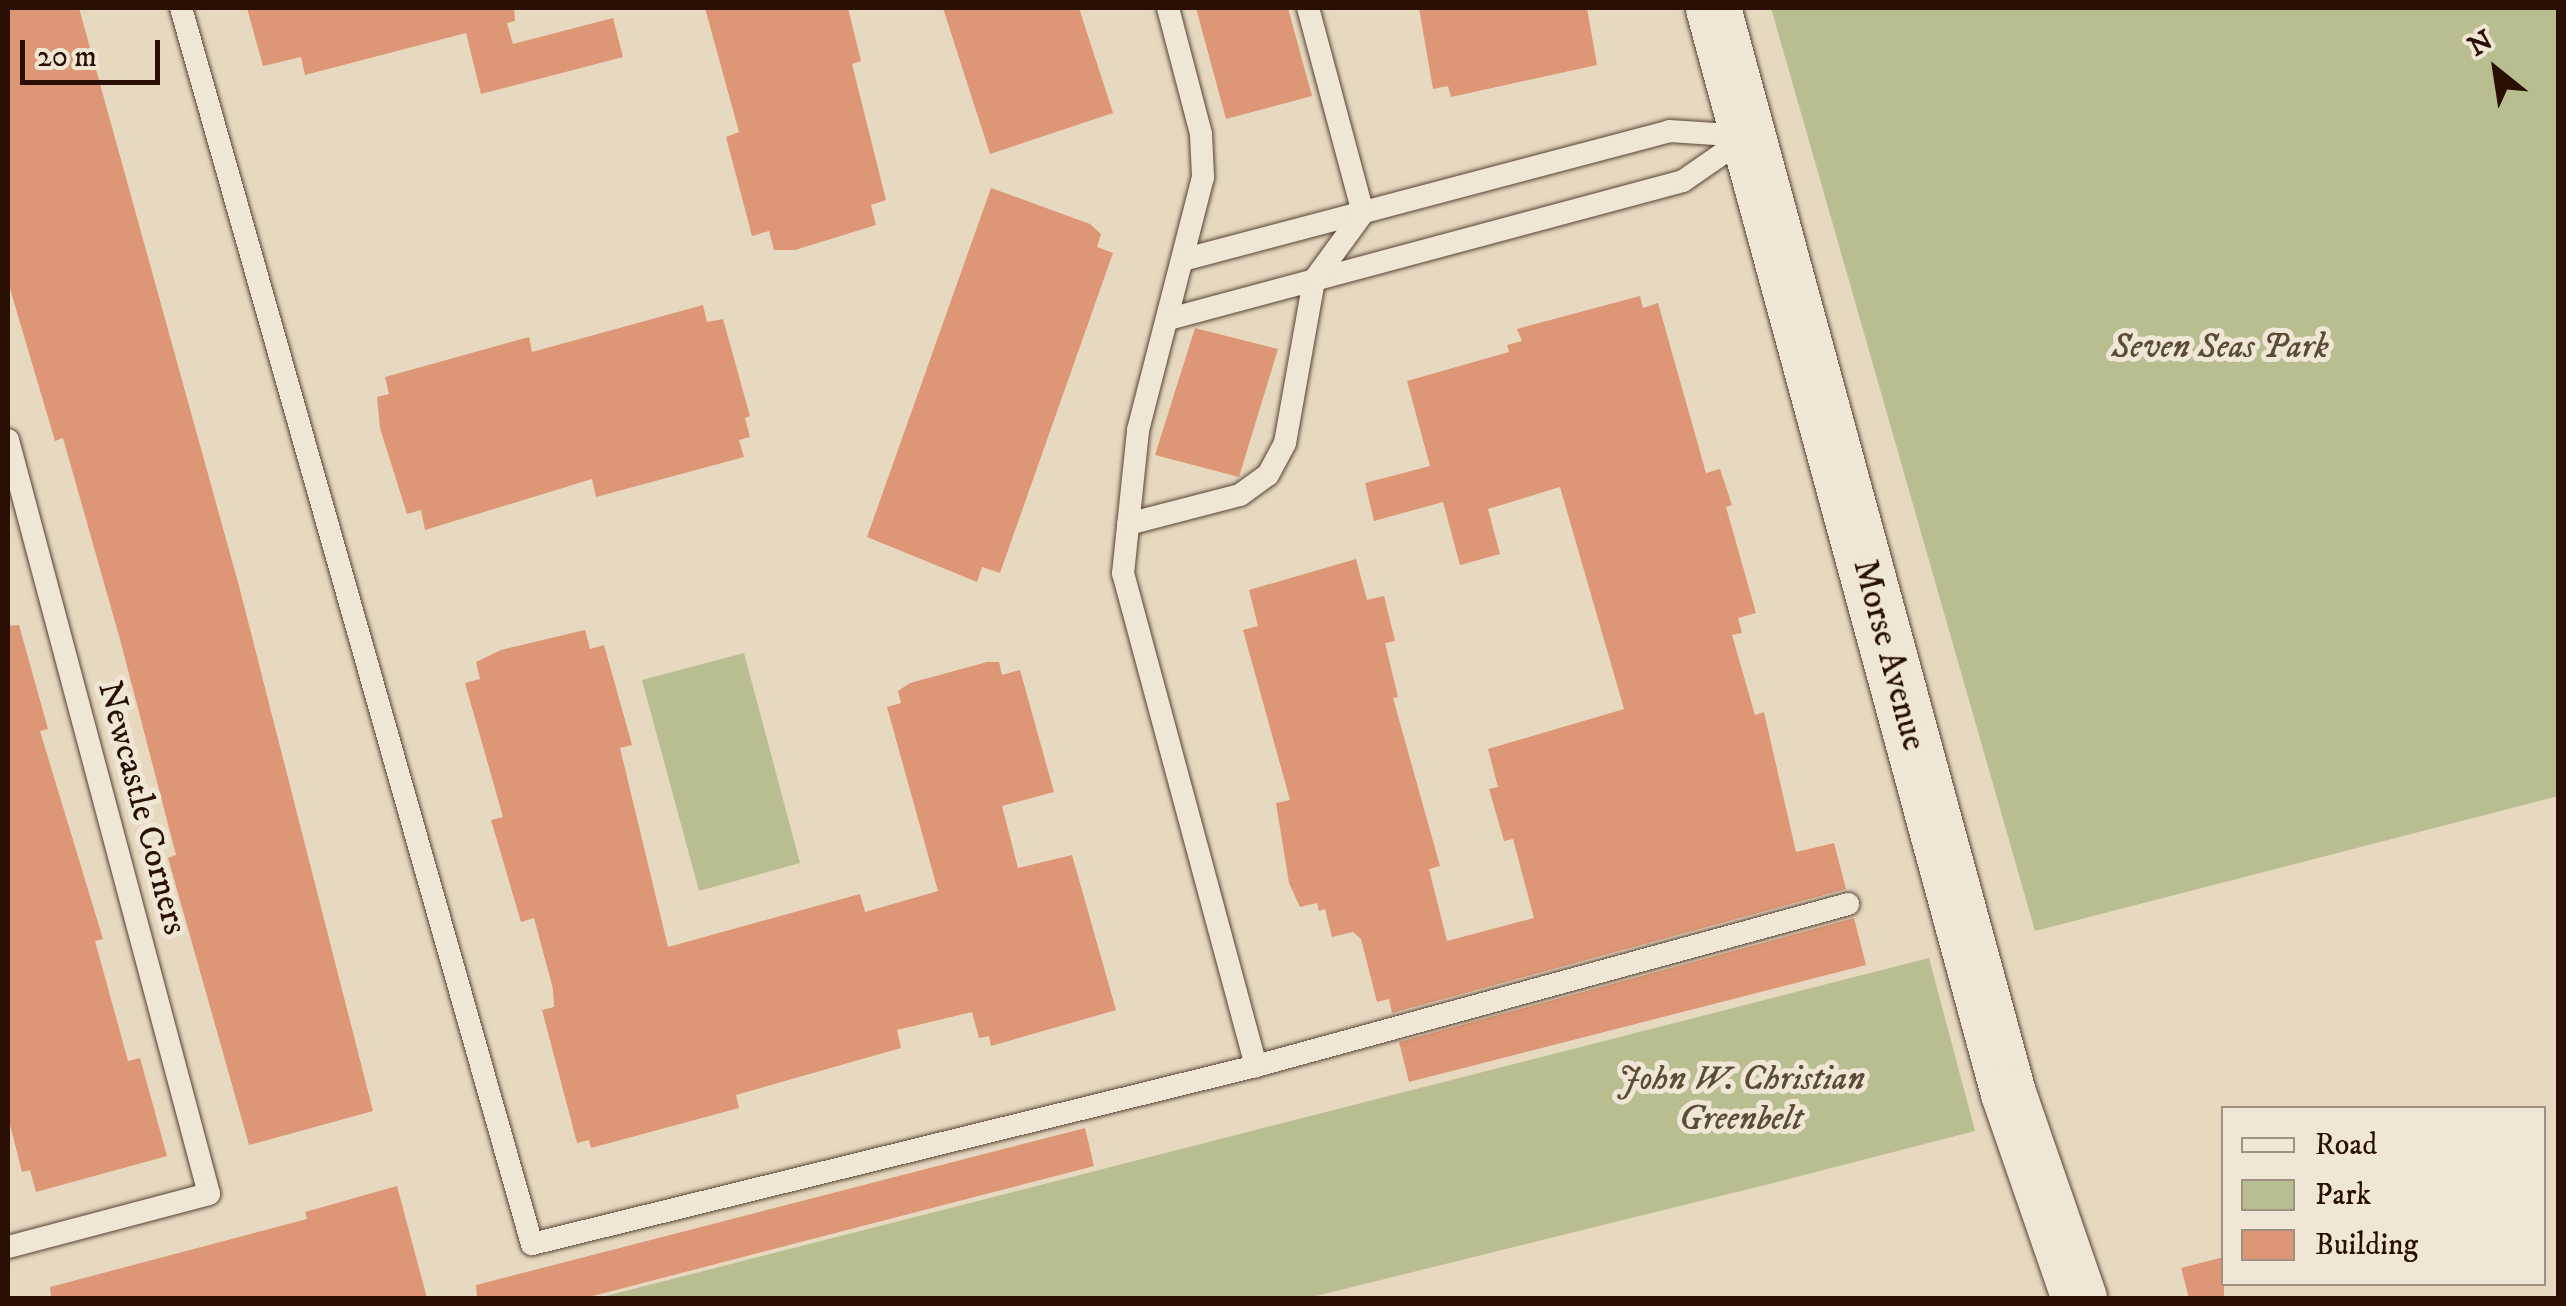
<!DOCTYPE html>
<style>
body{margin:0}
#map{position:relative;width:2566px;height:1306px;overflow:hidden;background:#e6d9c0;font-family:"IM FELL DW Pica",serif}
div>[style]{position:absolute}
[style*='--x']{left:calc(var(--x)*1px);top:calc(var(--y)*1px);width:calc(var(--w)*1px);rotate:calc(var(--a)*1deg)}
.green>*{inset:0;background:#b9be90}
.building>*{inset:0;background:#de9776}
.roads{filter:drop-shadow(0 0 2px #594233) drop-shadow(0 0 2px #594233)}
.service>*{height:22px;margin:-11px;padding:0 11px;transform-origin:11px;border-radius:11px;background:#efe6d6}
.tertiary>*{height:55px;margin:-27.5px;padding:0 27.5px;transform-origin:27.5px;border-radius:27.5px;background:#efe6d6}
span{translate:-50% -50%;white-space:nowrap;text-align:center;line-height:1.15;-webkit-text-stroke:10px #efe6d6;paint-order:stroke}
.park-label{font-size:35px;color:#5c4c35;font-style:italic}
.street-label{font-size:35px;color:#2a0f04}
.frame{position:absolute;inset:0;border:10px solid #2a0f04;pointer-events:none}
.legend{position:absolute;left:2221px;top:1106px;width:325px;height:180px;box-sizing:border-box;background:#efe6d6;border:2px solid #a09082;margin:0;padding:12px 18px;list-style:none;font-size:30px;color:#2a0f04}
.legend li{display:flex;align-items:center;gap:20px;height:50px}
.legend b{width:50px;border:2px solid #a09082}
.north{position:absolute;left:2446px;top:20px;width:100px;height:100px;-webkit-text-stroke:8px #efe6d6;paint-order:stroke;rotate:330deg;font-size:28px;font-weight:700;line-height:40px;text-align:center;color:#2a0f04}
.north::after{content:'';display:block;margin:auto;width:35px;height:45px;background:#2a0f04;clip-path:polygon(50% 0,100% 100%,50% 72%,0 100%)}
.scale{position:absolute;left:20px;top:40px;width:140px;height:45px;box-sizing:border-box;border:5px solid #2a0f04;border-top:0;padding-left:12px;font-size:30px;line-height:35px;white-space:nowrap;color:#2a0f04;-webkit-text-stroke:8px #efe6d6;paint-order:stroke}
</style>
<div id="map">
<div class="green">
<i style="clip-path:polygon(1771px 8px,2558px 8px,2558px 796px,2035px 931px)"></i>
<i style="clip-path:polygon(744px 653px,800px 863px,699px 891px,642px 680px)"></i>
<i style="clip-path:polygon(1929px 958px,1975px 1131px,1769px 1184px,1308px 1298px,598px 1298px)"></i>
</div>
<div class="building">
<i style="clip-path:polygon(8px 8px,79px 8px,239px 586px,373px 1111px,249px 1145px,168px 858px,176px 855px,121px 643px,63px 438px,55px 441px,8px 282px)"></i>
<i style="clip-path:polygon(247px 8px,514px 8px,515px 21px,507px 23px,513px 44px,613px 18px,623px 57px,481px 94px,466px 33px,305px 75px,301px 57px,263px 66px)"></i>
<i style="clip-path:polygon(705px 8px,848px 8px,861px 61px,852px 64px,886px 200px,871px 205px,876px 225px,795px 250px,774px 250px,769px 231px,752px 236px,726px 137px,739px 132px)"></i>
<i style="clip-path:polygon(943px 8px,1079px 8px,1113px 113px,990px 154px)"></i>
<i style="clip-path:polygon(1196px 8px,1288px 8px,1312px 96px,1226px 119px)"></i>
<i style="clip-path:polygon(1419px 8px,1587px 8px,1597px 65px,1451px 97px,1448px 86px,1433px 89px)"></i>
<i style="clip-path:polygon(991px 188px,1090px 224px,1101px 234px,1097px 247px,1113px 253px,1000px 573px,982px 567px,977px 582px,867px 537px)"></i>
<i style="clip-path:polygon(1640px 296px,1643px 308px,1658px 303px,1706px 473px,1720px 469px,1732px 505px,1726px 507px,1756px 613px,1738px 618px,1742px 633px,1732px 635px,1755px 715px,1764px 712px,1796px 852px,1834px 843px,1846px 889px,1392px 1013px,1389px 999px,1377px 1002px,1361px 939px,1353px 932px,1332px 937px,1325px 909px,1319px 911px,1317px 903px,1300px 907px,1289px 883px,1276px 803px,1290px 800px,1243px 630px,1258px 626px,1249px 590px,1356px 559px,1367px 600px,1384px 596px,1395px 641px,1385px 643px,1398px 697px,1393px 698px,1440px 866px,1429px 869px,1447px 941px,1534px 918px,1513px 839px,1504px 841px,1489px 789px,1498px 787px,1488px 749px,1624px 709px,1560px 487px,1488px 509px,1500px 554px,1460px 565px,1443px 502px,1374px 521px,1365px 483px,1430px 466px,1407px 381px,1509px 352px,1507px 345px,1522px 341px,1517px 329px)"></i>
<i style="clip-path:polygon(703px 305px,707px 322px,723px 319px,750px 416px,745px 418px,750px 437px,739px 440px,744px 457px,596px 497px,592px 479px,425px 530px,421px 510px,407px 514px,380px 428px,377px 397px,389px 394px,385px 377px,529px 337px,532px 352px)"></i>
<i style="clip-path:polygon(1195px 328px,1278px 349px,1239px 477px,1155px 455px)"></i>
<i style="clip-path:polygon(19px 625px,48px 729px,40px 731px,103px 939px,95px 941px,128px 1061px,140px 1058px,167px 1156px,36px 1192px,30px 1170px,22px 1172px,8px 1117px,8px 626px)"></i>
<i style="clip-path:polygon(585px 630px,590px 649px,604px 645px,632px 745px,620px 748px,668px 947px,860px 894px,865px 912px,938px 891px,887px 707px,901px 703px,898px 691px,910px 683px,987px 662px,999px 662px,1002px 675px,1020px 670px,1054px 792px,1002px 806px,1018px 868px,1072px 855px,1116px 1010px,991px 1046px,989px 1036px,979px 1038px,972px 1012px,897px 1030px,901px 1048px,736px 1095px,739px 1108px,591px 1148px,589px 1140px,577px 1143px,542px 1010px,554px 1007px,553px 989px,534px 918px,521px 922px,504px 864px,491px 820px,503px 817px,465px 683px,480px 679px,476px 662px,501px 650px)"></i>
<i style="clip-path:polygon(1854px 918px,1866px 965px,1409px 1082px,1399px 1042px)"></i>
<i style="clip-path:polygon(1085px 1128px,1094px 1166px,585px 1298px,477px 1298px,476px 1285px)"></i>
<i style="clip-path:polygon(397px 1186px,427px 1298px,51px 1298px,50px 1287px,307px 1219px,305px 1212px)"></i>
<i style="clip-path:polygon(2224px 1257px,2224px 1298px,2189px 1298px,2181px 1268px)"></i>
</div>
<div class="roads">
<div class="service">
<i style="--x:181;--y:8;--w:1285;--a:74.15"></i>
<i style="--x:532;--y:1244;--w:746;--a:-13.81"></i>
<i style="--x:1256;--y:1066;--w:614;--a:-15.3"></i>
<i style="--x:1168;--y:8;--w:130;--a:75.3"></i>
<i style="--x:1201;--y:134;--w:43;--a:87.3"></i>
<i style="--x:1203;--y:177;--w:262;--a:104.4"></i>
<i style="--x:1138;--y:431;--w:143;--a:96"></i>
<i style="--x:1123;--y:573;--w:511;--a:74.9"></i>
<i style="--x:1186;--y:259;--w:500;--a:-14.8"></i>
<i style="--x:1669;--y:131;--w:77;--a:3.7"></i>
<i style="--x:1169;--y:319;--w:532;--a:-15.03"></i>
<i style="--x:1683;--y:181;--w:79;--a:-34.7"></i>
<i style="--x:8;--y:440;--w:780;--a:75.07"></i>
<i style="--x:209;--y:1194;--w:208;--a:165.2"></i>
<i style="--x:1128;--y:524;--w:116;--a:-14.5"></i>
<i style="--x:1240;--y:495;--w:34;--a:-36"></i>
<i style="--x:1268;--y:475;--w:36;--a:-62"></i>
<i style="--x:1285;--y:443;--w:166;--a:-79.9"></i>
<i style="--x:1314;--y:280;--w:83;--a:-53.8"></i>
<i style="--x:1363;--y:213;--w:212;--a:-105"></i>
</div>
<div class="tertiary">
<i style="--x:1713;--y:8;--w:1124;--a:74.79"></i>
<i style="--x:2008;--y:1093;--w:217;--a:70.9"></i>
</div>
</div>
<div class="park-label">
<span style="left:2220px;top:347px">Seven Seas Park</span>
<span style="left:1741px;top:1099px">John W. Christian<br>Greenbelt</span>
</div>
<div class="street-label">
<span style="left:1889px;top:655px;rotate:75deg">Morse Avenue</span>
<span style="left:142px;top:808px;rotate:75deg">Newcastle Corners</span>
</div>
<div class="frame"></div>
<ul class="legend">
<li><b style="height:12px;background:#efe6d6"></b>Road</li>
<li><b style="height:28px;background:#b9be90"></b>Park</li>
<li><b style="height:28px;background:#de9776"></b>Building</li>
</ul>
<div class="north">N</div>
<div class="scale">20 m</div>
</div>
